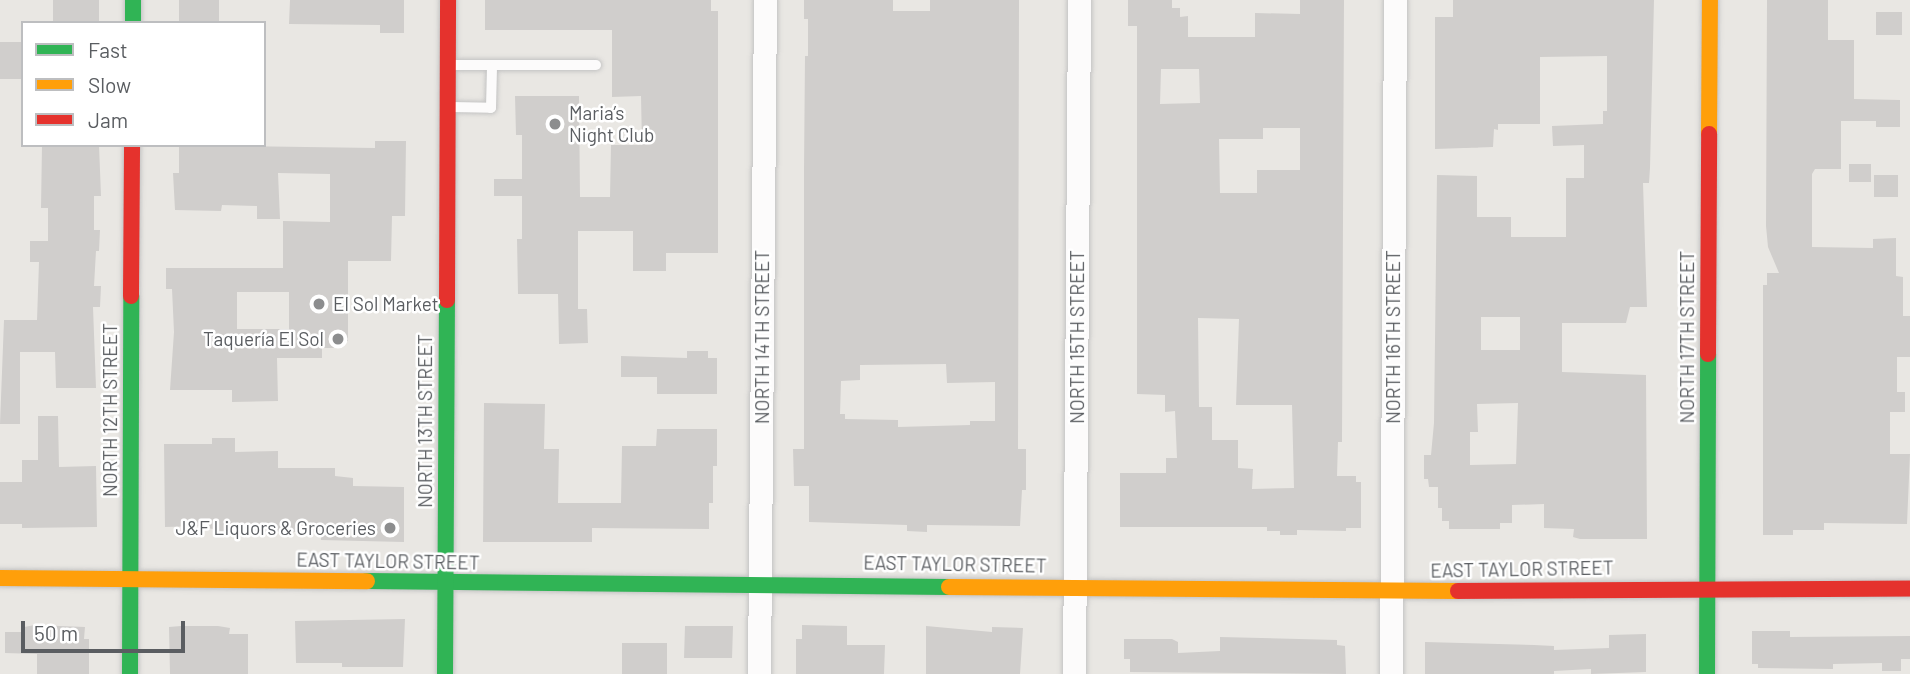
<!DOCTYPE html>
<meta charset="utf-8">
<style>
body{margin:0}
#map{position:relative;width:1910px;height:674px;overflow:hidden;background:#e9e7e3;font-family:Barlow,sans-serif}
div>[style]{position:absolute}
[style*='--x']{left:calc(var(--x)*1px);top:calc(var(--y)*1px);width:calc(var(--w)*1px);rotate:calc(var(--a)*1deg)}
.building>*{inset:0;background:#d0cecc}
.roads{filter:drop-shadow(0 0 2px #c3c3c3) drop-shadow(0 0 2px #c3c3c3)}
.lane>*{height:10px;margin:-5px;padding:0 5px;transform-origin:5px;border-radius:5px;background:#fcfbfb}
.street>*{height:23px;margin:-11.5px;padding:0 11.5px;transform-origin:11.5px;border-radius:11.5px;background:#fcfbfb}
.fast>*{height:16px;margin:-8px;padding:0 8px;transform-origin:8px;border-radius:8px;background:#30b455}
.slow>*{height:16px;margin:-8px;padding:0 8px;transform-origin:8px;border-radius:8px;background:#ff9f0a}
.jam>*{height:16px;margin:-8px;padding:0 8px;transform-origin:8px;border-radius:8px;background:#e5322d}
.dots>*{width:19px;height:19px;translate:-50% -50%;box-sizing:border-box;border:4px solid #fff;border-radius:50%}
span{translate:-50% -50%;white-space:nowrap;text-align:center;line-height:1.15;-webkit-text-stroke:5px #fff;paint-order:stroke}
.poi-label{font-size:19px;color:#5a5d61}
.left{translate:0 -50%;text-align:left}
.right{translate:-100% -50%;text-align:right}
.street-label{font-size:19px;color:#5a5d61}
.legend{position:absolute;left:21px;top:21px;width:245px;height:126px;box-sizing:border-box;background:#fff;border:2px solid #bdbec0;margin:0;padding:9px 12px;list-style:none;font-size:21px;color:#5a5d61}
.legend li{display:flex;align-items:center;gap:14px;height:35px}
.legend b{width:35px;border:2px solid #bdbec0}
.scale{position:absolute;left:21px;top:621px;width:164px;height:32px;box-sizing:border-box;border:4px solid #5a5d61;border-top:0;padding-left:9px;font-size:21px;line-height:24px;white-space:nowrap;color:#5a5d61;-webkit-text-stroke:5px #fff;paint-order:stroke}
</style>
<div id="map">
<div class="building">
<i style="clip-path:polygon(53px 0,99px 0,99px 21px,53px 23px)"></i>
<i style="clip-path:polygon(179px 0,219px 0,219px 23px,179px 23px)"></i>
<i style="clip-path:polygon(290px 0,404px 0,404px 33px,380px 33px,380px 25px,289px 24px)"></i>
<i style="clip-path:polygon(485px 0,711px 0,711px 11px,718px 11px,718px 253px,666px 253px,666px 271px,633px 271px,633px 231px,578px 231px,578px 309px,587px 309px,588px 343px,559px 344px,558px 294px,518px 294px,517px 239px,522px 239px,522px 196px,494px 196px,494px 179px,522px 179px,522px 135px,516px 135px,515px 96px,579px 96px,580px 197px,610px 197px,611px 145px,642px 145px,641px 96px,612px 97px,612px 30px,485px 30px)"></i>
<i style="clip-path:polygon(evenodd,804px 0,893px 0,893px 11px,930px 11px,930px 0,1019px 0,1018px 449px,1026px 449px,1026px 490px,1022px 490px,1020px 526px,927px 525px,927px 532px,907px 531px,907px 525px,809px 522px,809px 486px,794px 486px,793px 449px,804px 449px,804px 169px,805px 56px,808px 56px,808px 19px,804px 19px,804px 0,946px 364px,947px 383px,995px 382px,995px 421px,970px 421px,970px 425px,898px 427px,898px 420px,845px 419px,845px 414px,840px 414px,841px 381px,860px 380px,860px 365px,946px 364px)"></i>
<i style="clip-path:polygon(evenodd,1128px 0,1172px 0,1172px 8px,1180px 8px,1180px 17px,1188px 16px,1188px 37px,1255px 37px,1255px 13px,1300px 14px,1300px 0,1344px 0,1342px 442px,1338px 442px,1337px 476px,1356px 476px,1356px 482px,1361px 482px,1361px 528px,1346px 528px,1346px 531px,1297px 530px,1297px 535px,1280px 535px,1280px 531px,1267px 531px,1267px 527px,1120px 527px,1120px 473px,1166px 473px,1166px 458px,1177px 458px,1175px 411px,1165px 412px,1165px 395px,1137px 394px,1137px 26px,1128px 26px,1128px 0,1161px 69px,1199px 69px,1200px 103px,1160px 104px,1161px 69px,1128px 0,1263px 128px,1300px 128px,1300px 170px,1257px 170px,1257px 193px,1220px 193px,1219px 139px,1263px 139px,1263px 128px,1128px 0,1198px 318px,1239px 319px,1236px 405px,1292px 405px,1294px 488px,1252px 489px,1253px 469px,1238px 468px,1238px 440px,1212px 440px,1212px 407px,1199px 407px,1198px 318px)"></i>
<i style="clip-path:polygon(evenodd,1453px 0,1654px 0,1650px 168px,1649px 183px,1643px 183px,1647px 307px,1630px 307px,1626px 323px,1562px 323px,1562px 372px,1646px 375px,1647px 539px,1580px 539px,1573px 537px,1574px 529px,1544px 528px,1544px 504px,1512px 505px,1512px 523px,1500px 523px,1500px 529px,1449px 529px,1449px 521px,1442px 521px,1442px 508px,1438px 508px,1438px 487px,1429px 487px,1428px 479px,1424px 479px,1424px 455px,1431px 455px,1434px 423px,1437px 175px,1477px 176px,1477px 217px,1511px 217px,1511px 237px,1566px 237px,1566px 178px,1584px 178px,1584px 145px,1553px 146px,1552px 126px,1603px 124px,1603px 111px,1607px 111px,1607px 56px,1540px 57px,1540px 124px,1498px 124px,1498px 130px,1494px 129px,1493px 147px,1435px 149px,1435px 17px,1453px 17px,1453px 0,1481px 317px,1520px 317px,1520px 350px,1481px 350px,1481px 317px,1453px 0,1518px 403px,1516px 464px,1470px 465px,1470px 432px,1478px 432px,1477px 404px,1518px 403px)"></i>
<i style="clip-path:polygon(1767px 0,1828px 0,1828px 40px,1854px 40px,1854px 99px,1900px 100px,1900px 127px,1876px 127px,1876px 121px,1841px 121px,1841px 169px,1815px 169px,1812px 174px,1812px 247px,1873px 248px,1873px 239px,1896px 238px,1896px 276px,1903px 277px,1903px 316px,1910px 316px,1910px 357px,1897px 357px,1897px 392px,1905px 392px,1905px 412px,1890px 412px,1890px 454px,1910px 454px,1907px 524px,1824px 523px,1824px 530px,1793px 530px,1793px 535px,1763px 535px,1763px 285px,1767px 285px,1767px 273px,1779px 273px,1768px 247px,1766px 226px)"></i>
<i style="clip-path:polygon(1876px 12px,1902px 12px,1902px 35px,1876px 35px)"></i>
<i style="clip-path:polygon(0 42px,23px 42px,23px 79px,0 79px)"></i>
<i style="clip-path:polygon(evenodd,375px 141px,406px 141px,405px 216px,392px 216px,391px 261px,348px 261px,348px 341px,339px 341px,339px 348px,322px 348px,322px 358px,277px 358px,278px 401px,232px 402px,232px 390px,170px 390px,174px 332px,172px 289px,166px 289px,166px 268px,283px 268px,283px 221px,330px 222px,330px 174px,278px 173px,280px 219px,257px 219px,257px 206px,222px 205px,221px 211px,175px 210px,173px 173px,179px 173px,179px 145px,375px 148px,375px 141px,237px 292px,289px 292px,289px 329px,237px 329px,237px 292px)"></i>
<i style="clip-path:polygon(42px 145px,99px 145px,101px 196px,94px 196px,94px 230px,100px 230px,99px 251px,96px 251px,94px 286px,101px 286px,100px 307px,93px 307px,96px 388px,56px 388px,55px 352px,20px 352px,20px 424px,0 424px,4px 320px,37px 320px,39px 262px,30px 262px,30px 241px,48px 241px,48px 208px,41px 208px)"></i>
<i style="clip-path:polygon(1849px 164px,1871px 164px,1871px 182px,1849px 182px)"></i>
<i style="clip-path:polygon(1874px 175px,1898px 175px,1898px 197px,1874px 197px)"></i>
<i style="clip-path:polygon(687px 351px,708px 351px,708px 358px,717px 358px,717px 394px,657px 394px,657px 377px,621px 377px,621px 356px,687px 358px)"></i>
<i style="clip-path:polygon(484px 403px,545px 404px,544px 449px,559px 449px,558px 503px,621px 503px,622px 446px,656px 446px,657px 429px,717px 429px,717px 466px,713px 466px,713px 503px,709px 503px,709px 529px,592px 528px,592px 542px,483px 542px)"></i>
<i style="clip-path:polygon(38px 416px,58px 416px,59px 467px,96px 466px,97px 527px,22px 528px,22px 524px,0 524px,0 482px,22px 482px,22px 460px,38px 460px)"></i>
<i style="clip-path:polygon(212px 438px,235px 438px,235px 452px,278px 451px,278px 468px,335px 468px,335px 476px,353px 478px,353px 486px,404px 487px,404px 542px,321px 540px,321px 532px,213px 532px,213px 529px,198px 526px,165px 527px,164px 444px,212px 444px)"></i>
<i style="clip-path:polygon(405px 619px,403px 667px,342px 667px,342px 663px,296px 663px,295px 621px)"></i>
<i style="clip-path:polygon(35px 625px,85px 627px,84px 639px,89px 639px,89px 674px,37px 674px,37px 654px,5px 653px,5px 632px,24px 632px,24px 627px)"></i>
<i style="clip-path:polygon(802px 625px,847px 626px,847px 645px,885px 645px,884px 674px,796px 674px,796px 639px,802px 639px)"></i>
<i style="clip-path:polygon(181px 626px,218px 626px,230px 628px,229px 634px,248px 634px,248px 674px,170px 674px,169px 627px)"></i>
<i style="clip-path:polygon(685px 626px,733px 626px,732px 658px,684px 658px)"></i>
<i style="clip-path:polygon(926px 626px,992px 632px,992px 627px,1023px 628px,1020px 674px,926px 674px)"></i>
<i style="clip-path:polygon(1752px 631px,1790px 631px,1790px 637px,1910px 636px,1910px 659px,1901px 659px,1901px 671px,1882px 671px,1882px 663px,1833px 664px,1833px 669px,1758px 668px,1758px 664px,1752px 664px)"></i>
<i style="clip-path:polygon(1646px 634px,1646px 672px,1591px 674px,1591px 669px,1554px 671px,1554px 674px,1425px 674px,1425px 642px,1534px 645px,1554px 646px,1554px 650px,1609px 648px,1609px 635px)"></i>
<i style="clip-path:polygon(1220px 637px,1337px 640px,1337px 645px,1345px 646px,1346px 674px,1130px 672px,1130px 659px,1124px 659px,1124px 639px,1172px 639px,1178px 642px,1178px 653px,1220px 651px)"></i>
<i style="clip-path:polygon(622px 643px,667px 643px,667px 674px,622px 674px)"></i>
</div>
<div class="roads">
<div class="lane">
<i style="--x:451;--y:65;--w:145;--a:0"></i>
<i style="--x:452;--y:107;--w:39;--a:1"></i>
<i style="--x:491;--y:108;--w:41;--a:-88.6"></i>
</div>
<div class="street">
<i style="--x:759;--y:674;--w:674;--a:-89.49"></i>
<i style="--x:1074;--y:674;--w:674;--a:-89.57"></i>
<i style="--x:1391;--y:674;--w:674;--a:-89.66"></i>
</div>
<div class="fast">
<i style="--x:133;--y:0;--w:23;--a:90"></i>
<i style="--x:367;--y:581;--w:582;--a:0.59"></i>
<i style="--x:130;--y:674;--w:378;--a:-89.8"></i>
<i style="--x:445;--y:674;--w:374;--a:-89.7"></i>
<i style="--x:1707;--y:674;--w:320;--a:-89.8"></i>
</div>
<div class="slow">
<i style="--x:1709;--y:134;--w:134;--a:-89.6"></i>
<i style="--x:0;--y:578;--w:367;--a:0.5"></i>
<i style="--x:949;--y:587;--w:509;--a:0.45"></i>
</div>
<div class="jam">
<i style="--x:131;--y:296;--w:151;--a:-89.6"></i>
<i style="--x:447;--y:300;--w:300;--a:-89.8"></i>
<i style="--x:1708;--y:354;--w:220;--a:-89.7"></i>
<i style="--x:1458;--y:591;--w:452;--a:-0.3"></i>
</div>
</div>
<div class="dots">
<i style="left:555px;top:124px;background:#8c8d8e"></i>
<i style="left:319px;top:304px;background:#8c8d8e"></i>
<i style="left:338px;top:339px;background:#8c8d8e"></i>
<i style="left:390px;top:528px;background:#8c8d8e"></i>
</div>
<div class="poi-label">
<span class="left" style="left:569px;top:124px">Maria’s<br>Night Club</span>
<span class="left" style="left:333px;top:304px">El Sol Market</span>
<span class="right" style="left:324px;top:339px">Taquería El Sol</span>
<span class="right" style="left:376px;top:528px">J&amp;F Liquors &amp; Groceries</span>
</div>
<div class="street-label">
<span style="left:762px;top:337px;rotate:-90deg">NORTH 14TH STREET</span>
<span style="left:1077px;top:337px;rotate:-90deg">NORTH 15TH STREET</span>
<span style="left:1393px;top:337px;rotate:-90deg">NORTH 16TH STREET</span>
<span style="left:1687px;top:337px;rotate:-90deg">NORTH 17TH STREET</span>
<span style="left:110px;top:410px;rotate:-90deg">NORTH 12TH STREET</span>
<span style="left:425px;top:421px;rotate:-90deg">NORTH 13TH STREET</span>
<span style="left:388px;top:561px;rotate:1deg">EAST TAYLOR STREET</span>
<span style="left:955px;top:564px;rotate:1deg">EAST TAYLOR STREET</span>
<span style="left:1522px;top:569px;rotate:-1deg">EAST TAYLOR STREET</span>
</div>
<ul class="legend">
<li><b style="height:9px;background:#30b455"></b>Fast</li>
<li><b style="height:9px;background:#ff9f0a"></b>Slow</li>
<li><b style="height:9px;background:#e5322d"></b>Jam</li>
</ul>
<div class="scale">50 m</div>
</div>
